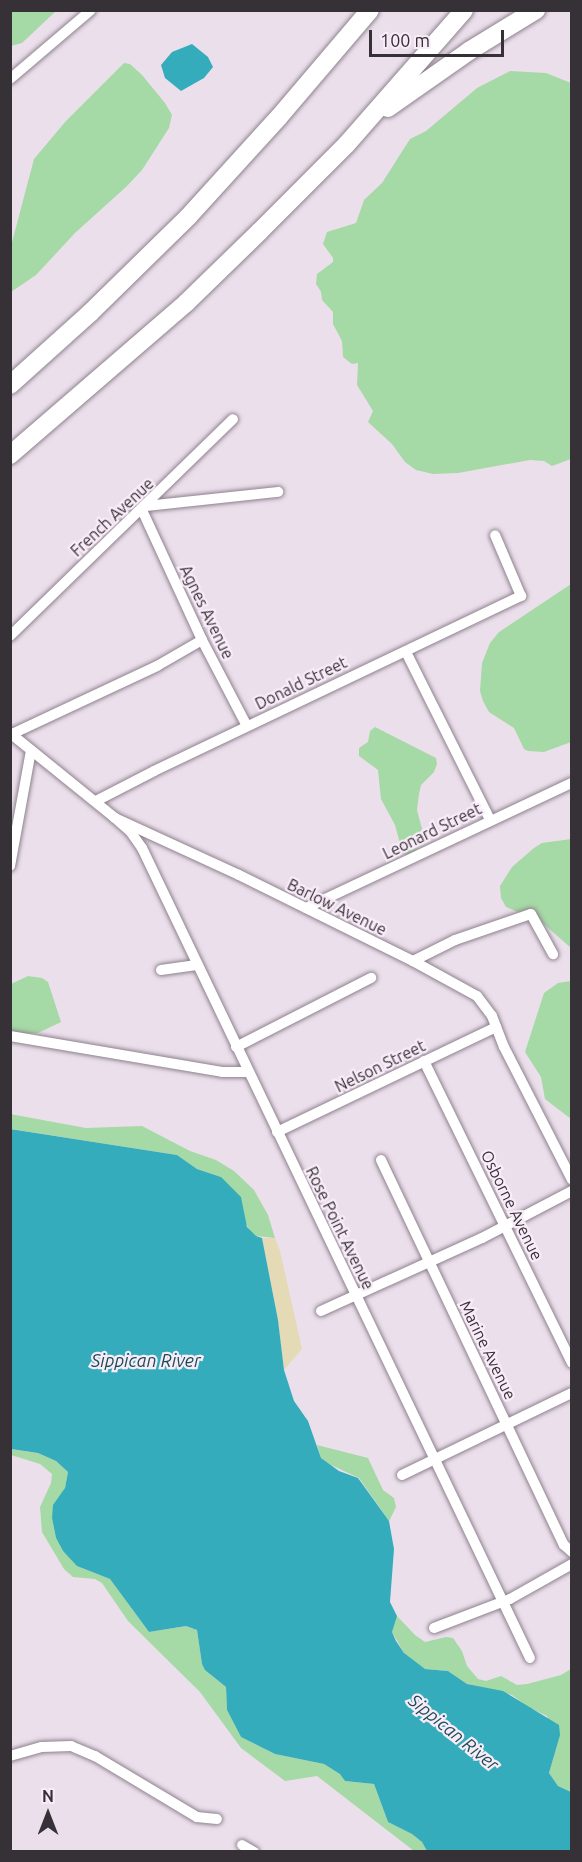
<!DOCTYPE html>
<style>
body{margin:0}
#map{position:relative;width:582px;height:1862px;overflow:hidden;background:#ecdfec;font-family:Ubuntu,sans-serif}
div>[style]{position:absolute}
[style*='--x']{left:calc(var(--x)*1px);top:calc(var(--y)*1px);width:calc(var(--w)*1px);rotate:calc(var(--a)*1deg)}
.green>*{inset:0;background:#a5d9a5}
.sand>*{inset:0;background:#e4dab5}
.water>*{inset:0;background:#34acbb}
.roads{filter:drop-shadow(0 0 2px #8d828d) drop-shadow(0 0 2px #8d828d)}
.street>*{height:10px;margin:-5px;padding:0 5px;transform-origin:5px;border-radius:5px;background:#fff}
.highway>*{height:18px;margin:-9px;padding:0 9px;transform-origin:9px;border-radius:9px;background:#fff}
span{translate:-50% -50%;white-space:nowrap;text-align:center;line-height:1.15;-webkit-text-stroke:4.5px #f9ecf9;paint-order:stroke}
.street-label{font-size:16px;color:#363136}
.water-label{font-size:18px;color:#1a4c52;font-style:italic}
.frame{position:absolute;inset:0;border:12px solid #363136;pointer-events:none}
.north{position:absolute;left:18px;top:1784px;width:60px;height:60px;-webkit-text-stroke:4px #f9ecf9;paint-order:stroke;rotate:0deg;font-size:16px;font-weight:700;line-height:24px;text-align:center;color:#363136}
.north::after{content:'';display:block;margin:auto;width:21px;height:27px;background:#363136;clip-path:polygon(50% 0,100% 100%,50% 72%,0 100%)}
.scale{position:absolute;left:369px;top:30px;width:135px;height:27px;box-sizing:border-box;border:3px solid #363136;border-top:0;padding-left:8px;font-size:18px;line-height:21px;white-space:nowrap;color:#363136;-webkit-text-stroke:4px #f9ecf9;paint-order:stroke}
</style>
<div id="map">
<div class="green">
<i style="clip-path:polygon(11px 10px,56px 10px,56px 11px,22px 43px,11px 46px)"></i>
<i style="clip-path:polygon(124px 63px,130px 64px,142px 75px,165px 103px,172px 115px,169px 128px,142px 170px,127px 186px,75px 233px,36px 275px,11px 292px,11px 246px,34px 159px,66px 121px)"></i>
<i style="clip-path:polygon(510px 71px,546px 73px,571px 83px,571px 459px,552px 466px,544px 461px,530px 460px,458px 473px,433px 474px,416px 470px,405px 462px,392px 444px,368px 422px,373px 411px,357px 385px,358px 363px,352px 364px,343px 357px,342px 341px,333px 324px,333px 312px,322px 300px,321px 292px,316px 284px,317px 274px,333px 262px,333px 258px,323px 244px,327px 232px,356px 223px,364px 200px,382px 183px,410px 139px,426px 131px,477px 88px)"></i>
<i style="clip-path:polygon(571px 584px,571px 742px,544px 752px,528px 751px,524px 749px,514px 728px,489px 712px,483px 701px,480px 691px,482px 663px,490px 643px,499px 632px)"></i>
<i style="clip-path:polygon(375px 727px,436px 758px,437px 764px,434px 772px,421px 785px,419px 794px,417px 810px,422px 829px,419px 834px,420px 845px,413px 853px,406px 855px,402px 851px,395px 825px,381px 799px,378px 770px,359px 756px,359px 748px,368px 742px,370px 731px)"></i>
<i style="clip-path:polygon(571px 839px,571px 948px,538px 919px,534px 909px,518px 912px,506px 907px,501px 898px,500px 886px,512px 867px,534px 848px,542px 843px)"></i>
<i style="clip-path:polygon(28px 976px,42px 978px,48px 982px,61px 1022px,38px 1033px,11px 1034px,11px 984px)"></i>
<i style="clip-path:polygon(571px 981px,572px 981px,571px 1119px,545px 1099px,541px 1077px,525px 1052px,544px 993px,558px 983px)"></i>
<i style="clip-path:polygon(10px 1114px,86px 1128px,142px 1126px,190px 1151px,216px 1160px,234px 1171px,254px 1190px,268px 1215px,275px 1238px,256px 1236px,251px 1233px,221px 1177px,197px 1169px,177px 1155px,11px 1129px)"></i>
<i style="clip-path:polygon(317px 1445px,368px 1458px,383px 1490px,394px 1498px,396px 1507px,389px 1521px,359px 1478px,329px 1464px,321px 1458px)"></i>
<i style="clip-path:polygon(10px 1449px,38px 1453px,56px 1461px,68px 1472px,65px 1488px,52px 1518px,56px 1538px,63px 1551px,82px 1568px,110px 1579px,149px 1632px,186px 1626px,197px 1630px,202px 1664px,211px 1675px,226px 1687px,227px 1710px,241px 1737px,275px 1754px,324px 1764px,341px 1774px,345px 1781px,374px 1784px,388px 1822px,412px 1834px,422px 1842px,427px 1851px,414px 1851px,317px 1776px,285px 1781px,241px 1748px,200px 1692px,128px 1621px,102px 1583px,95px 1579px,73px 1577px,64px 1569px,42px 1532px,40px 1507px,51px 1483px,52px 1474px,40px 1464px,11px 1455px)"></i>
<i style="clip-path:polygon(397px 1616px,415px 1635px,425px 1642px,446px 1637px,453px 1638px,462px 1651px,467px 1666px,478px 1679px,486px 1681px,501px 1676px,517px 1685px,527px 1684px,561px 1675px,571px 1669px,571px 1792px,558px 1786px,549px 1773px,557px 1744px,547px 1716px,528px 1707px,512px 1695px,467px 1684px,448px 1671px,425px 1669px,413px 1662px,404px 1653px,392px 1632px,393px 1622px)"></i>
</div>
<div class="sand">
<i style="clip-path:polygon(262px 1238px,275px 1238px,280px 1251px,302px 1349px,284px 1370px,278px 1320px)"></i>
</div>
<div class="water">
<i style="clip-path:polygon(192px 44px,208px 57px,213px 67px,204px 78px,181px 91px,165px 78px,161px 65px,172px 52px)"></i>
<i style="clip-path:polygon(10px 1129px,177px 1155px,197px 1169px,221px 1177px,241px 1197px,247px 1227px,256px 1236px,262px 1238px,278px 1320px,284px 1370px,294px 1401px,308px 1421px,321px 1458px,339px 1471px,358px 1478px,389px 1521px,394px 1549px,390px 1602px,397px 1616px,392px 1632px,396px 1641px,404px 1653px,425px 1669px,448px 1671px,467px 1684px,503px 1691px,559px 1725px,560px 1735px,549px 1773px,558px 1786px,571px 1792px,571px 1851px,427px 1851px,422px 1842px,412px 1834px,388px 1822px,374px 1784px,345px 1781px,340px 1774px,324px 1764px,275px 1754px,241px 1737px,227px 1710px,226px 1687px,205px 1670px,202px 1664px,197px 1630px,186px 1626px,149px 1632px,110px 1579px,77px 1566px,63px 1551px,56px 1538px,52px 1518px,53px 1505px,65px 1488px,68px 1472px,56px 1461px,38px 1453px,11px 1449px)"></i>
</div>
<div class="roads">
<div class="street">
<i style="--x:10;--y:79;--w:106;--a:-40.4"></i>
<i style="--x:146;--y:506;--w:133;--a:-6.1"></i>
<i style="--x:142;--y:510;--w:143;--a:65.2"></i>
<i style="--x:202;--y:640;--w:97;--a:62.4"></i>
<i style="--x:10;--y:636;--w:311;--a:-44.2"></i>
<i style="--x:406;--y:652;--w:188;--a:63.4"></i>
<i style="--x:10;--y:733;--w:135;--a:39"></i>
<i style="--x:115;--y:818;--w:136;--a:24.7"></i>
<i style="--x:239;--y:875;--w:194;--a:26.3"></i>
<i style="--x:413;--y:961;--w:73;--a:28.7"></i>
<i style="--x:477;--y:996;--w:25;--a:53"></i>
<i style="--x:492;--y:1016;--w:33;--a:69"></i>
<i style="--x:504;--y:1047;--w:149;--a:62.9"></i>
<i style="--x:12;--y:734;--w:160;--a:-25.1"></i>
<i style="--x:157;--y:666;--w:52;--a:-30"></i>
<i style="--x:96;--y:801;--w:65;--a:-27.3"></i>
<i style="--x:154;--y:771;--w:407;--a:-25.5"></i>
<i style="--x:521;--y:596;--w:66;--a:-113.1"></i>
<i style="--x:115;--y:818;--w:20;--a:41"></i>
<i style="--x:130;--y:831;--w:21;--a:55"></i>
<i style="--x:142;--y:848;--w:898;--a:64.41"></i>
<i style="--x:10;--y:866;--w:117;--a:-79.7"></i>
<i style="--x:306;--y:908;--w:294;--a:-25.2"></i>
<i style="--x:413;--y:961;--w:47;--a:-26.6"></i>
<i style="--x:455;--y:940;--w:80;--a:-18.9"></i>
<i style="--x:531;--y:914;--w:46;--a:61.2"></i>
<i style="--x:161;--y:970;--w:36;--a:-8"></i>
<i style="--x:10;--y:1036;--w:215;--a:9.6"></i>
<i style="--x:222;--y:1072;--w:25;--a:0"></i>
<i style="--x:236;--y:1047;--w:152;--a:-27.1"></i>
<i style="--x:424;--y:1061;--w:336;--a:63.9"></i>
<i style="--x:277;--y:1132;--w:243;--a:-25.6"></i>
<i style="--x:381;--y:1160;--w:426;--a:64.6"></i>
<i style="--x:564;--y:1545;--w:11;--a:41"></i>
<i style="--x:321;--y:1311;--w:177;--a:-24.4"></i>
<i style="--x:482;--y:1238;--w:102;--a:-27.6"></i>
<i style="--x:402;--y:1475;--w:189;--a:-25.8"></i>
<i style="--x:434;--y:1628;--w:81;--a:-20.9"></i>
<i style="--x:510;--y:1599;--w:71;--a:-29.4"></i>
<i style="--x:10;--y:1756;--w:33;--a:-16"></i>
<i style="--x:42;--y:1747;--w:29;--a:-2"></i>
<i style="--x:71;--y:1746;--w:26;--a:23"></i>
<i style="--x:95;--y:1756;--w:119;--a:30.9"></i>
<i style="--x:197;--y:1817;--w:20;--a:6"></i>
<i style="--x:242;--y:1845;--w:14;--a:30"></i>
</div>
<div class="highway">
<i style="--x:388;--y:108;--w:99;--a:-35.1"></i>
<i style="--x:469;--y:51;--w:79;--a:-31.5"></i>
<i style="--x:10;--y:385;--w:108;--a:-42"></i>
<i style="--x:90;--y:313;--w:137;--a:-44.4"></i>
<i style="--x:188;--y:217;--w:135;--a:-47.7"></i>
<i style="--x:279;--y:117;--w:140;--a:-49.6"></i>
<i style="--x:10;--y:455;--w:233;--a:-40.8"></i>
<i style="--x:186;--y:303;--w:103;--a:-44.2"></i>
<i style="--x:260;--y:231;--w:122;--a:-45"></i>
<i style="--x:346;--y:145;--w:179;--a:-48.8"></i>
</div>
</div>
<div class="street-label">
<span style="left:112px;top:517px;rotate:-43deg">French Avenue</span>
<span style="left:207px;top:612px;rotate:64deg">Agnes Avenue</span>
<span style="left:301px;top:683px;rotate:-26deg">Donald Street</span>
<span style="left:432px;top:831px;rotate:-26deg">Leonard Street</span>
<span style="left:337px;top:907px;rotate:26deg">Barlow Avenue</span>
<span style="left:380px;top:1066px;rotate:-26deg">Nelson Street</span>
<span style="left:512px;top:1205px;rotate:64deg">Osborne Avenue</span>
<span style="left:340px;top:1228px;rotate:64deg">Rose Point Avenue</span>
<span style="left:488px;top:1350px;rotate:64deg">Marine Avenue</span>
</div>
<div class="water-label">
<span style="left:146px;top:1360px">Sippican River</span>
<span style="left:454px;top:1732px;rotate:39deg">Sippican River</span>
</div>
<div class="frame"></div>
<div class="north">N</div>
<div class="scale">100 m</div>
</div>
